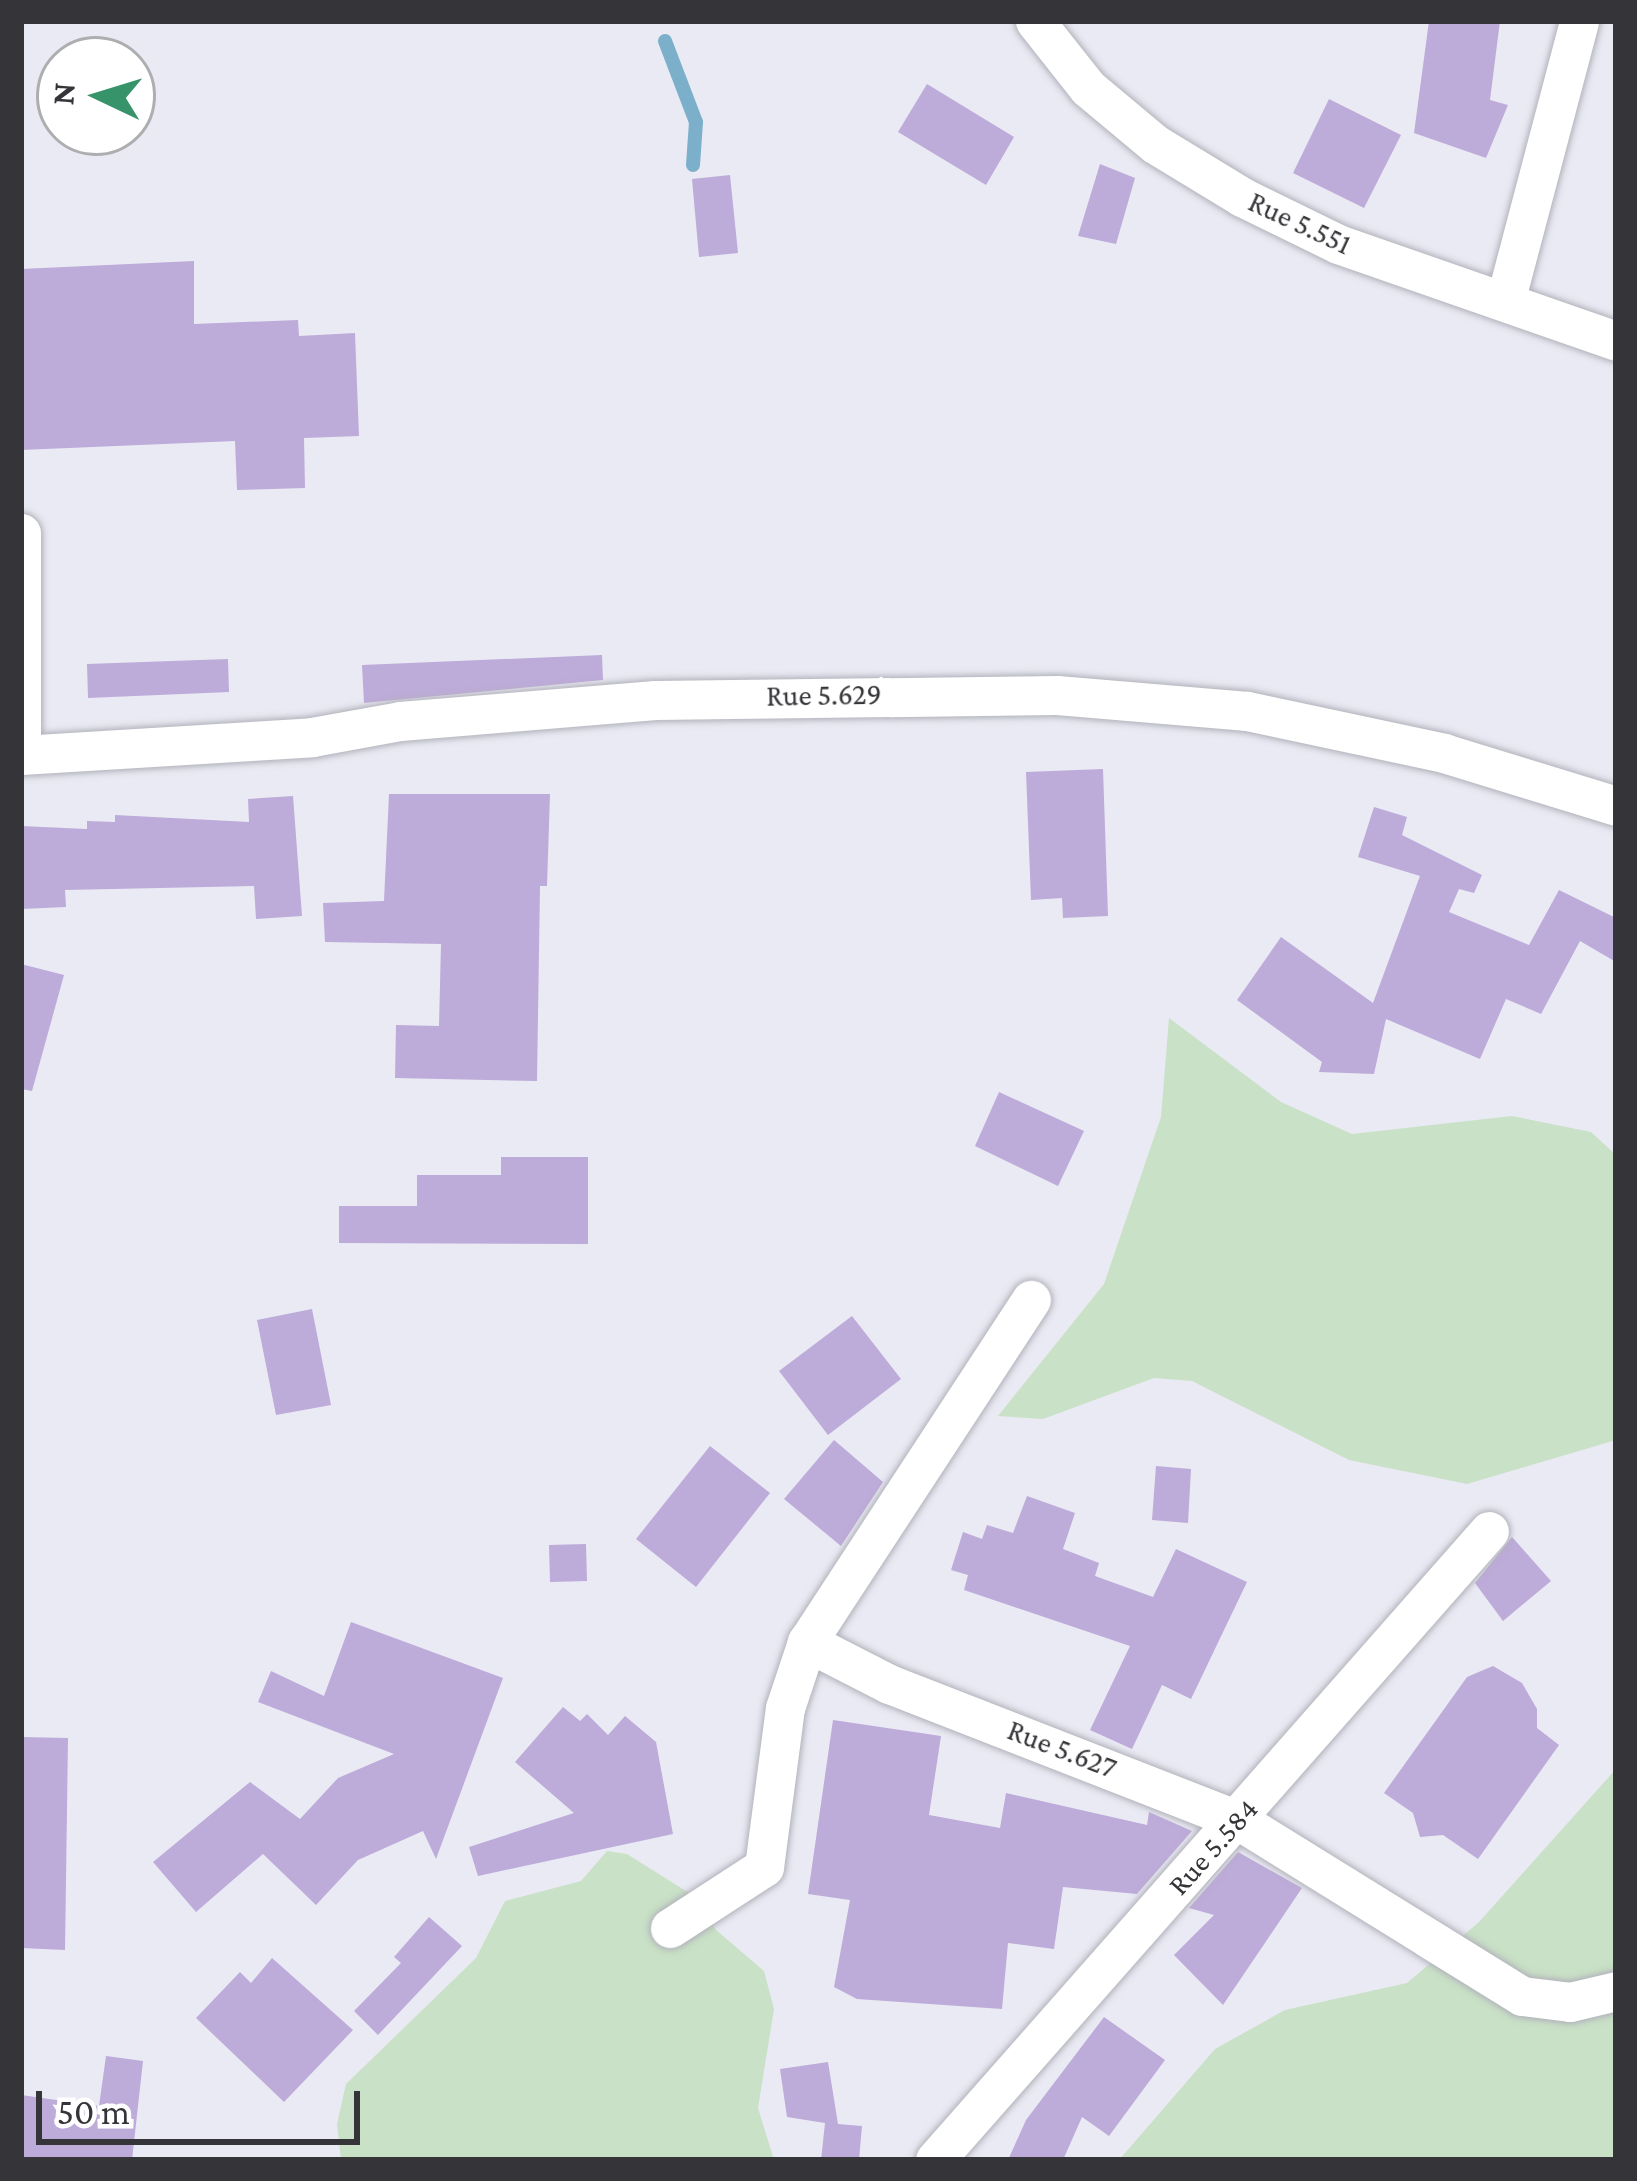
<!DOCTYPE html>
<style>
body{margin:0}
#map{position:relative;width:1637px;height:2181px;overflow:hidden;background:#eaeaf4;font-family:"Crimson Pro",serif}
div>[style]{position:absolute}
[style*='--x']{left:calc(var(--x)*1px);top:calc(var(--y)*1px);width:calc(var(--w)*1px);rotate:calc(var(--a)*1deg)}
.green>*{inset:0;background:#c9e1c6}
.stream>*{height:14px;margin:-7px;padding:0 7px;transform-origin:7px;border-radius:7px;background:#7cafca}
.building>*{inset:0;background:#bdabd9}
.roads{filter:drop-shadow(0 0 3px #b2b2bb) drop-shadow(0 0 3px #b2b2bb)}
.street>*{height:39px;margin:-19.5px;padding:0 19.5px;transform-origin:19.5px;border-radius:19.5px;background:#fff}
span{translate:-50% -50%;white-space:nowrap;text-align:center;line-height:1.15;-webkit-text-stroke:12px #fff;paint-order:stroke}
.street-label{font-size:30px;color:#353539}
.frame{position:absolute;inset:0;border:24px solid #353539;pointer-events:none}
.north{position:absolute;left:36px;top:36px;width:120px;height:120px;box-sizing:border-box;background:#fff;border:3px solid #aeaeb0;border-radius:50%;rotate:274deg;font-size:33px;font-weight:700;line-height:48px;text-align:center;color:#353539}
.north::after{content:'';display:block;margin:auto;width:42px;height:54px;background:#37936a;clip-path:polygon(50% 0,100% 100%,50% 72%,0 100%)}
.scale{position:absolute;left:36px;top:2091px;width:324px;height:54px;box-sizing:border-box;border:6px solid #353539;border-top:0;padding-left:15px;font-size:36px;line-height:42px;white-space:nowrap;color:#353539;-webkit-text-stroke:9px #fff;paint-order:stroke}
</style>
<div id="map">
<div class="green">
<i style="clip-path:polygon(1169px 1018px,1281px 1102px,1352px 1134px,1512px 1116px,1591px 1132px,1616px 1155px,1616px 1440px,1467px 1484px,1349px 1460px,1192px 1381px,1154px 1378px,1043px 1419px,998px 1416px,1104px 1284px,1161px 1117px)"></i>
<i style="clip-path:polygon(1616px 1769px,1616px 2160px,1119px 2160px,1215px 2049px,1285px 2010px,1407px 1983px,1479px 1922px)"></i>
<i style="clip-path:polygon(607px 1851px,627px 1854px,694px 1896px,716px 1930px,764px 1971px,774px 2009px,758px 2108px,774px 2160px,341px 2160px,337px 2124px,346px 2084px,476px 1958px,505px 1901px,581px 1881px)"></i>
</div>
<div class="stream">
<i style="--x:665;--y:41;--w:87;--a:69.1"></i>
<i style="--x:696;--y:122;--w:43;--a:94"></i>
</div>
<div class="building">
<i style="clip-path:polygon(1429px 21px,1500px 21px,1490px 100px,1508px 105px,1486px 158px,1414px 133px)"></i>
<i style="clip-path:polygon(927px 84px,1014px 137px,986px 185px,898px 132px)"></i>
<i style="clip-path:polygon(1329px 99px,1401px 135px,1364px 208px,1293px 173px)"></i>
<i style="clip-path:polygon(1100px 164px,1135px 178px,1116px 244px,1078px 236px)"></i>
<i style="clip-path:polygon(730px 175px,738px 253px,699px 257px,692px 179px)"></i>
<i style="clip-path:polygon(194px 261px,194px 324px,298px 320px,299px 336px,355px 333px,359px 436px,304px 438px,305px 488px,237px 490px,235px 441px,21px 450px,21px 269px)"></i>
<i style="clip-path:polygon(602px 655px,603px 680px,364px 703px,362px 665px)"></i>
<i style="clip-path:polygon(228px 659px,229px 692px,88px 698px,87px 664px)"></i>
<i style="clip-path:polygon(1103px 769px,1108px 916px,1063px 918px,1062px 898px,1031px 900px,1026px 772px)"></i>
<i style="clip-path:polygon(389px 794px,550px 794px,547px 886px,540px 886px,537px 1081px,395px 1078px,396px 1025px,439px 1026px,441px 944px,325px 942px,323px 903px,384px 901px)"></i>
<i style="clip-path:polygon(293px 796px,302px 916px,256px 919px,254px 886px,65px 890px,66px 907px,21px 909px,21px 826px,87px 829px,87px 821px,115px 822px,115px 815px,249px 822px,248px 799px)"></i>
<i style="clip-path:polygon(1374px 807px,1407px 817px,1402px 835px,1482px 875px,1474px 893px,1459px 889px,1449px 912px,1529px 945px,1559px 890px,1616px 918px,1616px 962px,1580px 941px,1541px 1014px,1506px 999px,1480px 1059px,1386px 1019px,1374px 1074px,1319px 1072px,1322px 1062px,1237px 1000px,1281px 937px,1373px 1003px,1420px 876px,1358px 857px)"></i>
<i style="clip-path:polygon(21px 964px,64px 975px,32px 1091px,21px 1089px)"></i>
<i style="clip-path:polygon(999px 1092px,1084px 1131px,1058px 1186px,975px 1146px)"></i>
<i style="clip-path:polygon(501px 1157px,588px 1157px,588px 1244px,339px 1243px,339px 1206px,417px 1206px,417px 1175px,501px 1175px)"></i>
<i style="clip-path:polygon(312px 1309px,331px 1405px,276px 1415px,257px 1320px)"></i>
<i style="clip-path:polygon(852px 1316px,901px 1379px,828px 1435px,779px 1371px)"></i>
<i style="clip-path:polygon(834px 1440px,883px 1482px,841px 1546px,784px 1499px)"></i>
<i style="clip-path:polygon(710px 1446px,770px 1493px,696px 1587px,636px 1539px)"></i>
<i style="clip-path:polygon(1156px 1466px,1191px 1469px,1188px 1523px,1152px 1520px)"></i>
<i style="clip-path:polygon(1027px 1496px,1075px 1513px,1063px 1549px,1099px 1563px,1095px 1576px,1153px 1597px,1176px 1549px,1247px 1582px,1191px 1699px,1162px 1685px,1132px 1749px,1090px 1730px,1130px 1646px,964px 1590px,968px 1575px,951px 1570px,963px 1532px,982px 1539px,987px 1525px,1013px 1533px)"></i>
<i style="clip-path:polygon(1512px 1537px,1551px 1581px,1503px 1621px,1475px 1583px)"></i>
<i style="clip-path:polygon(586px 1544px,587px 1581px,550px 1582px,549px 1545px)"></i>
<i style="clip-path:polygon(351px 1622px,503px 1678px,436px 1859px,423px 1831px,358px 1860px,316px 1905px,263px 1854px,196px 1912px,153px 1862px,250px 1782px,300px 1819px,338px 1778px,394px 1754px,258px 1702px,271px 1671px,324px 1696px)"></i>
<i style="clip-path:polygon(1493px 1666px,1522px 1683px,1537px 1709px,1537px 1728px,1559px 1745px,1478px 1859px,1443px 1835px,1420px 1837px,1413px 1813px,1384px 1793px,1467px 1677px)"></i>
<i style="clip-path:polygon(563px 1707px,580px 1721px,587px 1714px,608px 1735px,625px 1716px,656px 1742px,673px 1834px,478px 1876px,469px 1847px,574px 1813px,515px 1762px)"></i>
<i style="clip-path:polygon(833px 1720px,941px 1736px,929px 1815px,1000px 1828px,1006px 1793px,1147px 1825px,1149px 1812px,1192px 1831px,1137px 1894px,1063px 1887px,1054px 1949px,1008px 1943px,1002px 2009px,857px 1999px,834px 1987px,850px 1900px,808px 1894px)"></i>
<i style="clip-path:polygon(21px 1737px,68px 1738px,65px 1950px,21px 1948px)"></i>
<i style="clip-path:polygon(1238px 1852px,1302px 1888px,1223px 2005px,1174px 1955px,1214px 1915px,1189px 1908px)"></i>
<i style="clip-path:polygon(429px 1917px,462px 1946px,378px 2035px,354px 2011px,401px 1963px,394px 1957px)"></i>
<i style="clip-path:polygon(272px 1958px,353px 2030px,284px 2102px,196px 2018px,240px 1972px,251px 1983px)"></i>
<i style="clip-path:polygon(1104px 2017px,1165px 2060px,1109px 2136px,1082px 2117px,1063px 2160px,1008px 2160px,1026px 2120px)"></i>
<i style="clip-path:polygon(106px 2056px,143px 2061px,132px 2160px,21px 2160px,21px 2095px,99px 2106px)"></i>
<i style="clip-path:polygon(828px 2062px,838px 2124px,862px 2126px,859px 2160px,821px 2160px,825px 2123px,787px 2117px,780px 2069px)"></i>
</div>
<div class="roads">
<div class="street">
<i style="--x:1035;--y:21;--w:85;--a:51.7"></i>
<i style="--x:1088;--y:88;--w:87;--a:39.9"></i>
<i style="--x:1155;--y:144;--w:102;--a:31.3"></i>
<i style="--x:1242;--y:197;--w:107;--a:26.1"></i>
<i style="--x:1338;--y:244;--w:294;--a:19.2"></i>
<i style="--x:1506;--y:298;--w:286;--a:-75.2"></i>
<i style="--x:21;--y:533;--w:222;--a:90"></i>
<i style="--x:21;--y:755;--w:292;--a:-3.5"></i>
<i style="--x:312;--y:737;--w:89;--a:-10.3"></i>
<i style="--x:400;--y:721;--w:256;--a:-4.7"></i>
<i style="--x:655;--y:700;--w:402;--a:-0.7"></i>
<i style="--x:1057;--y:695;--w:191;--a:4.8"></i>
<i style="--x:1247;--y:711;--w:201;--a:12"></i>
<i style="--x:1444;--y:753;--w:180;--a:17.1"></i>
<i style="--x:807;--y:1642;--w:409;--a:-56.8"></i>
<i style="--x:670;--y:1928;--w:112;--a:-33"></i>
<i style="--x:764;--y:1867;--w:160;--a:-82.5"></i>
<i style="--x:785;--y:1708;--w:70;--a:-71.6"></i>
<i style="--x:807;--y:1642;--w:92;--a:27.1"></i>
<i style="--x:889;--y:1684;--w:375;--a:21.3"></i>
<i style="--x:1238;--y:1820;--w:334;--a:31.8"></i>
<i style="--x:1522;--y:1996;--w:48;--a:7.1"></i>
<i style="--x:1570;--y:2002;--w:47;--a:-13.4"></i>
<i style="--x:935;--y:2160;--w:838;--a:-48.63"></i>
</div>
</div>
<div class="street-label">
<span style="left:1300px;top:223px;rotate:25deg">Rue 5.551</span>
<span style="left:824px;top:695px;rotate:-1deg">Rue 5.629</span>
<span style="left:1062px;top:1749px;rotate:21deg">Rue 5.627</span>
<span style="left:1213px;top:1847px;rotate:-48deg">Rue 5.584</span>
</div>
<div class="frame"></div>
<div class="north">N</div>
<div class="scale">50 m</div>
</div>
